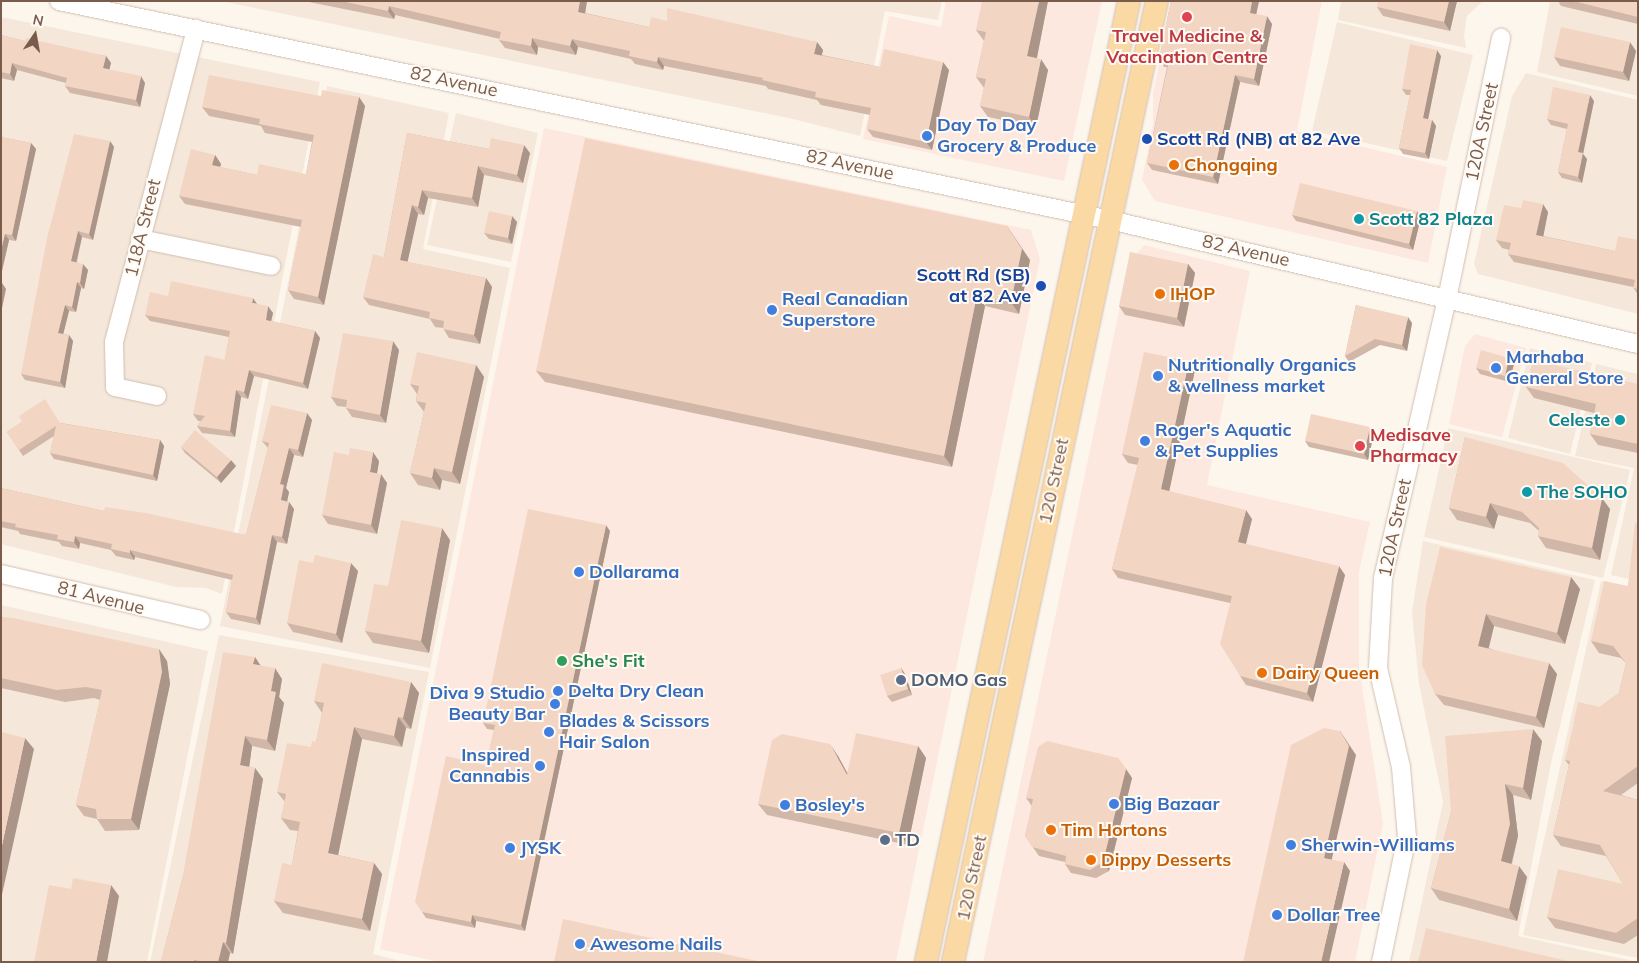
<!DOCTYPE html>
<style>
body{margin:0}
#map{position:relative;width:1639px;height:963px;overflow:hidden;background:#fdf6ec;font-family:Mulish,sans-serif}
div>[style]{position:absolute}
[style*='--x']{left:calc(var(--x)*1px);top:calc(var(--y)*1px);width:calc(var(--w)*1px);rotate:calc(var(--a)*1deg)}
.residential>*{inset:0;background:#f5e8da}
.commercial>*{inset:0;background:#fde8e0}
.roads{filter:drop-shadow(0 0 1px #d1beb0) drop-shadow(0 0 1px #d1beb0)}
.minor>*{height:18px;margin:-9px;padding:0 9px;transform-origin:9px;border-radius:9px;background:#fff}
.major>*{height:22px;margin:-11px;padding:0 11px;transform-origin:11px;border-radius:11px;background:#fbd9a5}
.wall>*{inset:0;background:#d1b7a8}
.shaded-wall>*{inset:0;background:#aa9588}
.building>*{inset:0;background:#f3d5c3}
.dots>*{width:14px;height:14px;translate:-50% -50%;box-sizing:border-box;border:2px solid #fffaf3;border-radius:50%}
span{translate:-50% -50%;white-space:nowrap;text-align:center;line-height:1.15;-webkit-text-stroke:4px #fffaf3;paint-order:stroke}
.health-label{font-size:18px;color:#be3a42;font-weight:700}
.left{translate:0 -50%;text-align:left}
.street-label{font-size:18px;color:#7a5c4d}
.shop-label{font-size:18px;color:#366cbe;font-weight:700}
.right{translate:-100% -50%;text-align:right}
.transit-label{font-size:18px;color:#164399;font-weight:700}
.food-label{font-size:18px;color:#c56008;font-weight:700}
.culture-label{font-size:18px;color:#0d838f;font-weight:700}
.leisure-label{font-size:18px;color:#27864d;font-weight:700}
.service-label{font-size:18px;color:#4e5e75;font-weight:700}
.frame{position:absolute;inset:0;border:2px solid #7a5c4d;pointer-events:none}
.north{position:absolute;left:10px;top:10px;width:50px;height:50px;-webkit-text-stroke:4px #fffaf3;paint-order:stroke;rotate:12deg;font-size:14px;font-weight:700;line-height:20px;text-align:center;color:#7a5c4d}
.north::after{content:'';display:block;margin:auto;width:18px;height:22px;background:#7a5c4d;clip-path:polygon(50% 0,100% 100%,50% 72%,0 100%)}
</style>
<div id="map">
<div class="residential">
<i style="clip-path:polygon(221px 1px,942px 1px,938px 20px,885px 11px,860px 136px,793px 119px)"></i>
<i style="clip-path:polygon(1341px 1px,1483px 1px,1467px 16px,1464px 35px,1466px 48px,1338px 20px)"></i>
<i style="clip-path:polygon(1550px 1px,1638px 1px,1638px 96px,1537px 72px)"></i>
<i style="clip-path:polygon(1px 17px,320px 82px,222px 594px,206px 588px,176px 587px,1px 544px)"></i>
<i style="clip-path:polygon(1337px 22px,1473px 55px,1447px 161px,1312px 131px)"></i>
<i style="clip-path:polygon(1526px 73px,1638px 100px,1638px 314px,1478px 274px,1474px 264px,1512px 96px)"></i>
<i style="clip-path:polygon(327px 86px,449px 113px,423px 249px,510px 268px,430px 668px,220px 626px)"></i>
<i style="clip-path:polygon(456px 113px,538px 133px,511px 262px,427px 245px)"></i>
<i style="clip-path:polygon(1530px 348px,1592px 363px,1570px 454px,1508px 438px)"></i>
<i style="clip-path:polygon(1596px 364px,1638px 374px,1638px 581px,1611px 575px,1634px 468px,1575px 456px)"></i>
<i style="clip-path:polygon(1448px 428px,1630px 470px,1603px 578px,1424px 537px)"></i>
<i style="clip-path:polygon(1423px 541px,1595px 580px,1551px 763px,1518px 936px,1638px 962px,1409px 962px,1443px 802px,1419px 684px,1412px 612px)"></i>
<i style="clip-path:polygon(1601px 581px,1638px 590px,1638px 958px,1523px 935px)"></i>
<i style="clip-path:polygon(1px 605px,208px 651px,147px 962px,1px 962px)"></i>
<i style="clip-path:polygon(219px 635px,429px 672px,373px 954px,405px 962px,150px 962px)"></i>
</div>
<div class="commercial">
<i style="clip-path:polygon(946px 1px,1102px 1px,1064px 181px,863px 139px,889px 16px,941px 27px)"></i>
<i style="clip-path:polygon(1173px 1px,1322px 1px,1297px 131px,1447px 167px,1428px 263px,1155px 201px,1142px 180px,1153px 124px,1153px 93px)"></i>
<i style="clip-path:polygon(544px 128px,1031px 230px,1040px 259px,896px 962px,440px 962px,380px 949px)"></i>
<i style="clip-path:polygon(1144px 245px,1250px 271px,1207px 485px,1370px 522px,1359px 572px,1359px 667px,1383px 823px,1355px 962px,983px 962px,1129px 263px)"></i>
<i style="clip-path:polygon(1475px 334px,1526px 348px,1502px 437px,1449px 424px,1465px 346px)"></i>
</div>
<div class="roads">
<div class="minor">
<i style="--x:59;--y:1;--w:1074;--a:11.77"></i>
<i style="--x:1110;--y:220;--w:542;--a:13.22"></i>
<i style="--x:140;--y:239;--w:134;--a:11.6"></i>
<i style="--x:157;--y:396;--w:43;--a:-167.9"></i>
<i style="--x:115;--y:387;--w:45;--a:-91.3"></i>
<i style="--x:114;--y:342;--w:324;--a:-75.3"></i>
<i style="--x:1;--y:574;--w:205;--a:13"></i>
<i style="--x:1381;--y:962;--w:128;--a:-78.3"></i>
<i style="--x:1407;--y:837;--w:70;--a:-94.9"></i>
<i style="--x:1401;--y:767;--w:102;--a:-103.1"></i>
<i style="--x:1378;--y:668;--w:90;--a:-86.8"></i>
<i style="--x:1383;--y:578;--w:286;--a:-77.1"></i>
<i style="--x:1447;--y:299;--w:267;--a:-78.3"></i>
</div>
<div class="major">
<i style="--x:926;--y:962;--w:982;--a:-78.07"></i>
<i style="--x:953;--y:962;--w:982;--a:-78.02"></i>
</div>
</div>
<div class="wall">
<i style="clip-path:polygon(304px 1px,587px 1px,585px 13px,649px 27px,667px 21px,817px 42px,823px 50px,822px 55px,880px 67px,949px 70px,932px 150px,873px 137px,867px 129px,870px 115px,821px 105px,817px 100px,768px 89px,766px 86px,664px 66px,663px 70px,635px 64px,631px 59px,578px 47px,576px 55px,538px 47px,537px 55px,505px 48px,499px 40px,500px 39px,395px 15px,394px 19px)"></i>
<i style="clip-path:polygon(1048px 1px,1037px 58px,1048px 70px,1036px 127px,988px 117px,980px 106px,984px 88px,976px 77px,984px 41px,976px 30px)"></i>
<i style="clip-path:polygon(1171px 1px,1259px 1px,1256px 14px,1272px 24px,1259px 86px,1240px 82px,1218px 184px,1152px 170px,1147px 163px,1167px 67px,1164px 67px,1159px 59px)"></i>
<i style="clip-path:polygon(1457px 1px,1450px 31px,1383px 16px,1377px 7px)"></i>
<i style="clip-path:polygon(1558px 1px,1638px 1px,1638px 24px,1561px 6px)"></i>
<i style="clip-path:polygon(1px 35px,25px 41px,106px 56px,111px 63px,109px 70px,145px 83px,140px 107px,70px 93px,65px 86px,66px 83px,17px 70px,14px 81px,1px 78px)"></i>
<i style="clip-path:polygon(1636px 51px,1629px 81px,1560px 66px,1554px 57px)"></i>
<i style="clip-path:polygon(1441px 56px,1428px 120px,1432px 120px,1436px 126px,1429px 159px,1403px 154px,1399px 148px,1410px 95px,1406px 95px,1402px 89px)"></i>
<i style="clip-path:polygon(321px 96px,359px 97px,365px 106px,324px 305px,294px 299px,288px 290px,301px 227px,185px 204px,179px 196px,215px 155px,221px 164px,220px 167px,257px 175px,306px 174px,312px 142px,265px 133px,261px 126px,209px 116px,202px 107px)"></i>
<i style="clip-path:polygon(1594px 101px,1583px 154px,1587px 159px,1582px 183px,1562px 178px,1558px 172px,1567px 129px,1551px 125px,1547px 119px)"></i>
<i style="clip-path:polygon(407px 133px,489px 149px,530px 153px,523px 183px,484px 175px,478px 207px,428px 198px,424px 215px,418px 214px,407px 262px,486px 278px,492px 287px,480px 344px,449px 338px,443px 328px,435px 327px,430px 319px,369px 305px,363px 297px,384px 257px)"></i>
<i style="clip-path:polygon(1px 137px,31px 143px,36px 149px,16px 241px,9px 240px,1px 275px)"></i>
<i style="clip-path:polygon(110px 141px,114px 147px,93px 240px,82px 237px,77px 262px,88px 270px,84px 289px,81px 288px,76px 312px,69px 311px,63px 334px,69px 335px,73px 341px,65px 388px,25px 380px,21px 374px)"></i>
<i style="clip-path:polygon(1521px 208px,1548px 212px,1543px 236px,1615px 251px,1638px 240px,1638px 295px,1633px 287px,1514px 262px,1508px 254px,1509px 250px,1502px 248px,1496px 240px)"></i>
<i style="clip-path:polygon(1292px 215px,1421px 217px,1413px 250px,1296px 221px)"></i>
<i style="clip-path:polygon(517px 222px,512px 244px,489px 239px,484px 233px)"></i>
<i style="clip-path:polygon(1030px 260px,1019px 314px,985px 306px,952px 467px,545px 382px,536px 371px)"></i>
<i style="clip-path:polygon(1188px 264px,1195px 273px,1184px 327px,1125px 315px,1119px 306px)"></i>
<i style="clip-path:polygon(257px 304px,273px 313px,271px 321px,315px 331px,320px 338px,308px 389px,254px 376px,248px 399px,241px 397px,235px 437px,202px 433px,197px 426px,201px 421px,198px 421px,193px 414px,225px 360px,229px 337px,150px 321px,145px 315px)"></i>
<i style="clip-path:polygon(1356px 305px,1412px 323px,1407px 351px,1380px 345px,1349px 362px,1345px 356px)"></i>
<i style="clip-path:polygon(399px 350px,386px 423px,352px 417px,346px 408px,346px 407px,337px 406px,331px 397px)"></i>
<i style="clip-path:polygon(1514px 364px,1509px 382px,1480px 374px,1476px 368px)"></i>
<i style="clip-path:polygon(476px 365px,484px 377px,460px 484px,442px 480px,440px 490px,418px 485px,410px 473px,424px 412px,416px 401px,417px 394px,410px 384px)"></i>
<i style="clip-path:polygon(1195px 370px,1169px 491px,1252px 519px,1246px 544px,1345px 575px,1313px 702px,1246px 685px,1240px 676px,1230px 603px,1118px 578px,1112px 569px,1138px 465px,1128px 463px,1122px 454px)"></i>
<i style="clip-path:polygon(1638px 384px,1638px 453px,1598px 445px,1590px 434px,1594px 413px,1534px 398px,1526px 387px)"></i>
<i style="clip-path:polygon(312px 420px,303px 457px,294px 455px,286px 488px,289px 492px,287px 501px,289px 502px,294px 509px,287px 544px,277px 542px,260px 625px,231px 619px,226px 612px,232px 580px,135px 557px,134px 560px,116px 556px,111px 550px,80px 543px,79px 549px,62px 546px,59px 542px,20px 534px,18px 531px,1px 527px,1px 488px,104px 511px,246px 535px,268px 448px,262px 441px)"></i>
<i style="clip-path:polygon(22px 422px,61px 423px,160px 440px,164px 446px,157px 481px,54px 459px,50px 453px,54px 436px,23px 456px,7px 432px)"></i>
<i style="clip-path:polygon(1370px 427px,1374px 433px,1368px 460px,1309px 447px,1305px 441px)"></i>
<i style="clip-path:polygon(1465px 437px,1610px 509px,1600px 560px,1546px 548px,1538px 536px,1539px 531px,1530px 523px,1498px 515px,1494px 529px,1457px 520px,1449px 508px)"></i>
<i style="clip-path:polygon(181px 447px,236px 466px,221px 483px,185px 453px)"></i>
<i style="clip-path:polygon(379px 461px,377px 473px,387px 483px,377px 534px,328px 524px,322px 515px)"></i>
<i style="clip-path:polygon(1638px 524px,1638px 783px,1621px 795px,1638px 800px,1638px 935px,1624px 944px,1555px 928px,1547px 917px,1623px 884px,1606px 856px,1561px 846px,1553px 835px,1569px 765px,1565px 760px,1600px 707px,1619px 693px,1626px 663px,1621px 658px,1599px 653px,1591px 641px,1628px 586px)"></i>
<i style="clip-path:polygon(610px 531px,525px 931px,476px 921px,475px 928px,426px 918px,422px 912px,486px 765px,494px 730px,487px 729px,483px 723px)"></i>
<i style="clip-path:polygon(450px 540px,429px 653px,373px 643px,365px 631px,388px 586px)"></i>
<i style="clip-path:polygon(358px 571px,342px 643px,293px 632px,287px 623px)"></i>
<i style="clip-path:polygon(1571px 577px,1580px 589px,1565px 644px,1494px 626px,1489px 648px,1557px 674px,1544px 728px,1444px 705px,1435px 694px,1426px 604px)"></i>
<i style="clip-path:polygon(1px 617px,167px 661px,170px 684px,139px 830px,105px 831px,97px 819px,84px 816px,76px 805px,100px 700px,94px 698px,65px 702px,1px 688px)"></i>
<i style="clip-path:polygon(255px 657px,260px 665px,282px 679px,279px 697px,284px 703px,275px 751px,252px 746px,249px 767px,255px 768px,263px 779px,233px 954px,230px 953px,228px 962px,161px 962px,182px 880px)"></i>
<i style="clip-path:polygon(901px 668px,905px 674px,912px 695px,892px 702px,887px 696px)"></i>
<i style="clip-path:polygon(411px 682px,419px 693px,411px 729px,406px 728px,402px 747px,362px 739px,338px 855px,374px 863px,382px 874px,370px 931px,283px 913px,274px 901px,292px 865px,298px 831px,290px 830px,281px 818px,285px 802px,277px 792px,311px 747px,316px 742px,322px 713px,314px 701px)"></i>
<i style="clip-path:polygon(1542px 741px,1531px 800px,1513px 795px,1518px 836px,1512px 864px,1527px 877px,1517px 921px,1439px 900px,1431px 888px,1451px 812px)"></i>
<i style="clip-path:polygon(918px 746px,926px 758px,908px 845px,767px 815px,758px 804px,838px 756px,847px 773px)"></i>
<i style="clip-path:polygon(1118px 758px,1132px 778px,1109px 871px,1096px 878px,1071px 873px,1065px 864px,1065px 862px,1039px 856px,1025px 836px,1032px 806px,1026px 798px)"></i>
</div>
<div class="shaded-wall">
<i style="clip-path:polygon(580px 1px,587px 1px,584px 20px,578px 12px)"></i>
<i style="clip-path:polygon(1039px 1px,1048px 1px,1035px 67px,1027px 56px)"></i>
<i style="clip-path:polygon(1252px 1px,1259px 1px,1255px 20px,1250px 13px)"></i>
<i style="clip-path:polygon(1449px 1px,1457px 1px,1450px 31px,1444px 22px)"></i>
<i style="clip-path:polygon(389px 6px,395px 15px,394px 19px,388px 11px)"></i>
<i style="clip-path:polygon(1267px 16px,1272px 24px,1259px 86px,1254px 79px)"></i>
<i style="clip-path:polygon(532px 38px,538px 47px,537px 55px,531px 46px)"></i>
<i style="clip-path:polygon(572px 39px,578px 47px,576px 55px,570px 46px)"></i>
<i style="clip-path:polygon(817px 42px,823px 50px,820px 62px,814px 54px)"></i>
<i style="clip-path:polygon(1630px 42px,1636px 51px,1629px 81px,1623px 72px)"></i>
<i style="clip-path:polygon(1437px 50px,1441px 56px,1427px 124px,1423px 118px)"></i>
<i style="clip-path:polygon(106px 56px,111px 63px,108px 75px,103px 68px)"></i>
<i style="clip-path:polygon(658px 57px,664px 66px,663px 70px,657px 62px)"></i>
<i style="clip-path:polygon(1041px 59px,1048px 70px,1036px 127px,1029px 117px)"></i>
<i style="clip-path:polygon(943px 62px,949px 70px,932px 150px,926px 142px)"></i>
<i style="clip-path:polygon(12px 63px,17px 70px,14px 81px,10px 74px)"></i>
<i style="clip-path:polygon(1235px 75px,1240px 82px,1218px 184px,1213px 177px)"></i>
<i style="clip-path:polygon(141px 76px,145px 83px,140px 107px,136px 100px)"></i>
<i style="clip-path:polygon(1590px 95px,1594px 101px,1583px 154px,1587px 159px,1582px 183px,1578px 177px,1578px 152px)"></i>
<i style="clip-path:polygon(359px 97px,365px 106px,324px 305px,318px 297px)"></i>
<i style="clip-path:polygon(1432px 120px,1436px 126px,1429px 159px,1425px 153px)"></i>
<i style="clip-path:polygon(110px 141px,114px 147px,93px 240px,89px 234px)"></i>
<i style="clip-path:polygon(31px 143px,36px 149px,16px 241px,12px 235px)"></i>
<i style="clip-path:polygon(524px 145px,530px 153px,523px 183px,517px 175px)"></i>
<i style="clip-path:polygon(215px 155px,221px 164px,218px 174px,212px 165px)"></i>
<i style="clip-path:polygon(478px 166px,484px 175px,478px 207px,472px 198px)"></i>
<i style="clip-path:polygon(422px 190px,428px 198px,424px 215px,418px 207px)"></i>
<i style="clip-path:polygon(1543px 204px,1548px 212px,1542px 243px,1536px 235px)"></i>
<i style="clip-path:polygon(412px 205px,418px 214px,406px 269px,400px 260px)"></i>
<i style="clip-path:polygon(1417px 211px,1421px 217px,1413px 250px,1409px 244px)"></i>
<i style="clip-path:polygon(512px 216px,517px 222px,512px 244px,508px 238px)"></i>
<i style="clip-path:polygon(1007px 226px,1030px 260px,1019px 314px,1011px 302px)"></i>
<i style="clip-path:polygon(78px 231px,82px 237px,75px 267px,71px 261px)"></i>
<i style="clip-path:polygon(5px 234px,9px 240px,1px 275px,1px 250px)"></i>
<i style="clip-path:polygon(83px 264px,88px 270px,84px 289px,80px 283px)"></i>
<i style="clip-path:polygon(1188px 264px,1195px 273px,1184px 327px,1177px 318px)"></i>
<i style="clip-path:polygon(486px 278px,492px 287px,480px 344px,474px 335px)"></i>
<i style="clip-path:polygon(77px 282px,81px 288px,76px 312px,72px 307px)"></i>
<i style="clip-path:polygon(2px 283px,6px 289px,1px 313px,1px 285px)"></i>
<i style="clip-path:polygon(977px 295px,985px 306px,952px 467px,944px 456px)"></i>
<i style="clip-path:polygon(253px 298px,257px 304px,252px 303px)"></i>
<i style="clip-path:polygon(65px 305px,69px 311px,62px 339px,58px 333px)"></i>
<i style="clip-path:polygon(268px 306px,273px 313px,270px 326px,266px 320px)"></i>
<i style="clip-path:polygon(1408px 317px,1412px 323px,1407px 351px,1402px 345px)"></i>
<i style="clip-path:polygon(315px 331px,320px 338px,308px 389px,303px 383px)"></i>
<i style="clip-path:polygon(69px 335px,73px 341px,65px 388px,60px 382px)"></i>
<i style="clip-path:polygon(393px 341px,399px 350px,386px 423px,380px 415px)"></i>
<i style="clip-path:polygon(1509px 358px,1514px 364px,1509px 382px,1505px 376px)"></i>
<i style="clip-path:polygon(1189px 361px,1195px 370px,1168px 497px,1161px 489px)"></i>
<i style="clip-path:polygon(476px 365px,484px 377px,460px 484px,452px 472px)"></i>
<i style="clip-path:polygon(249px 370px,254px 376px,248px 399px,244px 392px)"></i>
<i style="clip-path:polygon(236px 390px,241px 397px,235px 437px,230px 431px)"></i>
<i style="clip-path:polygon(307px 413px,312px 420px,303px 457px,298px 450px)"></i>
<i style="clip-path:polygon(1370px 427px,1374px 433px,1368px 460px,1364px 454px)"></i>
<i style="clip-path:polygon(160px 440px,164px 446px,157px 481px,153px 475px)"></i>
<i style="clip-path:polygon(289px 448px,294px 455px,286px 488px,289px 492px,286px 507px,281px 500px,280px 484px)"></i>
<i style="clip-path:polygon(373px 452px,379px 461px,376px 480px,370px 472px)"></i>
<i style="clip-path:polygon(231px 460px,236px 466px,221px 483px,217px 477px)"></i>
<i style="clip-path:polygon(434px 468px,442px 480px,440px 490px,432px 478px)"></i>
<i style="clip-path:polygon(381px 474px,387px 483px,377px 534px,371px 525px)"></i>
<i style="clip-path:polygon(1602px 498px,1610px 509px,1600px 560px,1592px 548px)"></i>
<i style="clip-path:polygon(289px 502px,294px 509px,287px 544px,282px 537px)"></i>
<i style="clip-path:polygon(1490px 503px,1498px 515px,1494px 529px,1486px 517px)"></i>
<i style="clip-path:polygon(1246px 510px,1252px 519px,1244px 551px,1238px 542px)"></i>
<i style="clip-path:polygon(606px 525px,610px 531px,525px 931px,521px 925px)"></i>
<i style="clip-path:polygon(442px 528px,450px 540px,429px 653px,421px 641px)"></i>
<i style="clip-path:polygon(272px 535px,277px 542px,260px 625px,256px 618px)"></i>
<i style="clip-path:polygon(75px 536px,80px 543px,79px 549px,74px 542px)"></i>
<i style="clip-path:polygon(130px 550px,135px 557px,134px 560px,130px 553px)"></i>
<i style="clip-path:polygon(351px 563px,358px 571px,342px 643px,336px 634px)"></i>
<i style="clip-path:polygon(1339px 566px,1345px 575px,1313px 702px,1307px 693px)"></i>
<i style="clip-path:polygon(1571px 577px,1580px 589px,1565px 644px,1557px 633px)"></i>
<i style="clip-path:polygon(1486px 614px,1494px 626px,1486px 658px,1478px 646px)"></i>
<i style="clip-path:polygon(159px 649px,167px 661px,170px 684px,139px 830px,131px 819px)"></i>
<i style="clip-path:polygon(255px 657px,262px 668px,253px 664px)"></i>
<i style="clip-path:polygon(1549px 663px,1557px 674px,1544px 728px,1536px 717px)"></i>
<i style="clip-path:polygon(275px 668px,282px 679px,279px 697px,284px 703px,275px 751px,267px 740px,271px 691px)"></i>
<i style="clip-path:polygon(901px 668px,905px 674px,912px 695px,908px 689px)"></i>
<i style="clip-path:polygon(411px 682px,419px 693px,411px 729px,403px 718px)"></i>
<i style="clip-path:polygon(398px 717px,406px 728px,402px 747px,394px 736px)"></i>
<i style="clip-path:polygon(354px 727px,362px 739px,336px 865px,328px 853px)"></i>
<i style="clip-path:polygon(1533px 729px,1542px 741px,1531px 800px,1523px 788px)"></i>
<i style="clip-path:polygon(1340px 731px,1356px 755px,1330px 867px,1324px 858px)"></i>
<i style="clip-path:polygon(245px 736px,252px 746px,248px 776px,240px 765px)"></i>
<i style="clip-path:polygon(25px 738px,34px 749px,1px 899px,1px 850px)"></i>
<i style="clip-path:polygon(830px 744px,838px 756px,855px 787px,847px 775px)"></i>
<i style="clip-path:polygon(918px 746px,926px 758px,908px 845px,899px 833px)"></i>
<i style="clip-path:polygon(255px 768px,263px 779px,233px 954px,226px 943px)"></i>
<i style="clip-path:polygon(1126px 769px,1132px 778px,1109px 871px,1103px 862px)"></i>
<i style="clip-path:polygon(1505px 784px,1513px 795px,1518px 836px,1509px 873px,1501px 861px)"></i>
<i style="clip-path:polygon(1344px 862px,1350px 871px,1329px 962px,1321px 962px)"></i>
<i style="clip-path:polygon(374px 863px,382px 874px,370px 931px,362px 919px)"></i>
<i style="clip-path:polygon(1519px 866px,1527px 877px,1517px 921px,1509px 909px)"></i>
<i style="clip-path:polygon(111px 885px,119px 896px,107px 962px,96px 962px)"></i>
<i style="clip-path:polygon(472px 915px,476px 921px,475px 928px,471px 922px)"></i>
<i style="clip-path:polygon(223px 942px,230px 953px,228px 962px,218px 962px)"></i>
</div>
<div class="building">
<i style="clip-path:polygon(341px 1px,580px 1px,578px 12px,649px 27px,651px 17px,667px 21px,667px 8px,817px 42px,814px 54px,880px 67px,884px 49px,943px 62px,926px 142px,867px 129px,871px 108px,815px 97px,816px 92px,762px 80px,763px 78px,658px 57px,657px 62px,629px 56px,630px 51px,572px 39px,570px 46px,532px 38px,531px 46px,499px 40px,501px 32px,389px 6px,388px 11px)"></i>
<i style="clip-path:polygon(982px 1px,1039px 1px,1027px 56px,1041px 59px,1029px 117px,980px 106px,986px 79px,976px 77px,986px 32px,976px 30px)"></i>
<i style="clip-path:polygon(1171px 1px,1252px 1px,1250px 13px,1267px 16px,1254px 79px,1235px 75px,1213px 177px,1147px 163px,1169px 61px,1159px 59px)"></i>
<i style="clip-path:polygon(1378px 1px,1449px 1px,1444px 22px,1377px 7px)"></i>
<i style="clip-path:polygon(1573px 1px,1638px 1px,1638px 17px)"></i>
<i style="clip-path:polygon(1561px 27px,1630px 42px,1623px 72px,1554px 57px)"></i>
<i style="clip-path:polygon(1px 35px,25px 41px,26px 38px,106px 56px,103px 68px,141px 76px,136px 100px,65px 86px,67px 78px,12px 63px,10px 74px,1px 72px)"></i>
<i style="clip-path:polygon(1410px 44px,1437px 50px,1423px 118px,1432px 120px,1425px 153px,1399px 148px,1411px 90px,1402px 89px)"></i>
<i style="clip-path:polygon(209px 75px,321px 96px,322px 90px,359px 97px,318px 297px,288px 290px,302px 220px,179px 196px,191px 149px,215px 155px,212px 165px,257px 175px,259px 164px,306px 174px,314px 135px,259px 124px,260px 119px,202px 107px)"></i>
<i style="clip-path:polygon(1553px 87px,1590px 95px,1578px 152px,1583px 153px,1578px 177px,1558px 172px,1568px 124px,1547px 119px)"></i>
<i style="clip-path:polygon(407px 133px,489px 149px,491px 138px,524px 145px,517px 175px,478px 166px,472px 198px,422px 190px,418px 207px,412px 205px,400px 260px,486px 278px,474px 335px,443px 329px,444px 321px,429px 318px,430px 312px,363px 297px,373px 254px,384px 257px)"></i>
<i style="clip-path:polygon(74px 134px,110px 141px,89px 234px,78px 231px,71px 261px,83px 264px,80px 283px,77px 282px,72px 307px,65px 305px,58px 333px,69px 335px,60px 382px,21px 374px,47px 238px)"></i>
<i style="clip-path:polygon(1px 137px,31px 143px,12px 235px,5px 234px,1px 250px)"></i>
<i style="clip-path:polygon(585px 138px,1007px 226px,1022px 249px,1011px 302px,977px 295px,944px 456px,536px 371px)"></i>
<i style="clip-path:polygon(1300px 183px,1417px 211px,1409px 244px,1292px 215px)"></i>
<i style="clip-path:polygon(1523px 200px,1543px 204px,1536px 235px,1615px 251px,1618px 236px,1638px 240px,1638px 289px,1633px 288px,1635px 280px,1508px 254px,1511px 243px,1496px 240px,1504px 205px,1521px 208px)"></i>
<i style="clip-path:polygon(489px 211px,512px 216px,508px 238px,484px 233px)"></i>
<i style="clip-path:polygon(1130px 252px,1188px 264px,1177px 318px,1119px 306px)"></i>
<i style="clip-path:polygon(171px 281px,253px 298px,252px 303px,268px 306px,266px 320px,315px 331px,303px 383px,249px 370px,244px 392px,236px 390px,230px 431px,197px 426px,205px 416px,193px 414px,205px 355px,225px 360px,230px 331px,145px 315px,150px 292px,168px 296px)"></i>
<i style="clip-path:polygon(1356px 305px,1408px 317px,1402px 345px,1375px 339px,1345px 356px)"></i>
<i style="clip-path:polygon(343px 333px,393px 341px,380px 415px,346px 408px,347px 400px,331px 397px)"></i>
<i style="clip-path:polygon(1481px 350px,1509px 358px,1505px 376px,1476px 368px)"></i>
<i style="clip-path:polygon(417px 352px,476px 365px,452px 472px,434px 468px,432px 478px,410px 473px,426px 403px,416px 401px,419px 386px,410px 384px)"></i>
<i style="clip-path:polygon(1144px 352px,1189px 361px,1161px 489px,1246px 510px,1238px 542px,1339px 566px,1307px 693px,1240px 676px,1220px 644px,1232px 596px,1112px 569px,1139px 458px,1122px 454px)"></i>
<i style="clip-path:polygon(1533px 360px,1638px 384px,1638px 444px,1590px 434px,1596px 404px,1526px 387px)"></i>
<i style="clip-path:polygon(45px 399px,60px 423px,160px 440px,153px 475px,50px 453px,56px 426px,19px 450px,7px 432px,22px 422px,19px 416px)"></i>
<i style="clip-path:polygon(271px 405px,307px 413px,298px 450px,289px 448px,280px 484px,284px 485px,281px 500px,289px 502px,282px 537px,272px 535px,256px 618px,226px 612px,233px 575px,130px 550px,130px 553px,111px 549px,112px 544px,75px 536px,74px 542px,57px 539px,58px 535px,15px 527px,16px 524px,1px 521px,1px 488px,104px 511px,105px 507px,146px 513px,246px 535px,269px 443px,262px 441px)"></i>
<i style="clip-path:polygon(1311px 414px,1370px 427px,1364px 454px,1305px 441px)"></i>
<i style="clip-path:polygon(195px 430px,231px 460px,217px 477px,181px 447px)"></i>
<i style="clip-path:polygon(1465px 437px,1563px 463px,1602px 498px,1592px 548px,1538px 536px,1539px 528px,1522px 512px,1490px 503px,1486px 517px,1449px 508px)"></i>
<i style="clip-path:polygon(350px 448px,373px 452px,370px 472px,381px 474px,371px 525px,322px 515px,334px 452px,349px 455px)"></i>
<i style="clip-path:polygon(528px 509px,606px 525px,521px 925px,472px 915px,471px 922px,422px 912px,415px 902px,446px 756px,486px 765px,495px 725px,483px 723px)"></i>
<i style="clip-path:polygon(401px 520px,442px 528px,421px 641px,365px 631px,374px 584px,388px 586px)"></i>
<i style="clip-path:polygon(1635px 523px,1638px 524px,1638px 766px,1603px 791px,1638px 800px,1638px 918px,1616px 933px,1547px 917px,1558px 869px,1623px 884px,1600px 845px,1553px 835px,1570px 761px,1565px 760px,1573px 726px,1576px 726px,1573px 725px,1578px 702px,1600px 707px,1619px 693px,1626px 663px,1613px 646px,1591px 641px,1604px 581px,1628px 586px)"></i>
<i style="clip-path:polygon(1440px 547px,1571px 577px,1557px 633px,1486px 614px,1478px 646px,1549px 663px,1536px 717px,1435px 694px,1422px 665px,1426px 604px)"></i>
<i style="clip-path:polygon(315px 555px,351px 563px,336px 634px,287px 623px,299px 560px,313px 563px)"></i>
<i style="clip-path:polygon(1px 617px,13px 618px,159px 649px,162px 672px,131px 819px,97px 819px,96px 809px,76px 805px,102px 690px,86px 687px,57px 690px,1px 678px)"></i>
<i style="clip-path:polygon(223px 652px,255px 657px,253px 664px,275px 668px,271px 691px,276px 692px,267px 740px,245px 736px,240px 765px,255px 768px,226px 943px,223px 942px,218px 962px,204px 962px,194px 960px,194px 962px,161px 962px,182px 880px)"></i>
<i style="clip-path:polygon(322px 663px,411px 682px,403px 718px,398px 717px,394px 736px,354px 727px,328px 853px,374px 863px,362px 919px,274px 901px,282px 863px,292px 865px,300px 822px,281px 818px,286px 794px,277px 792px,287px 743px,311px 747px,312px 741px,316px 742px,324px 703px,314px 701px)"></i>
<i style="clip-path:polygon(901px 668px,908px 689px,887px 696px,880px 675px)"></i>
<i style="clip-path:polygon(1324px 728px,1340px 731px,1349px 746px,1324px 858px,1344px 862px,1321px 962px,1243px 962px,1291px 745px)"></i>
<i style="clip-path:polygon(1533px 729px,1523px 788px,1505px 784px,1510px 824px,1501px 861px,1519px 866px,1509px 909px,1431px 888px,1451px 812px,1445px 736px)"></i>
<i style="clip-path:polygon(1px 732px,25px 738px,1px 850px)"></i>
<i style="clip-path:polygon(856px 733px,918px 746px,899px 833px,758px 804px,772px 740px,782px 734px,830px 744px,847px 775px)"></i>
<i style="clip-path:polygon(1047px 741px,1118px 758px,1126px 769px,1103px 862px,1090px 870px,1065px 864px,1066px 856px,1032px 847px,1025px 836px,1033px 799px,1026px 798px,1038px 747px)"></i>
<i style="clip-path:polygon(73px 878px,111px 885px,96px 962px,34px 962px,49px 885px,71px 889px)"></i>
<i style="clip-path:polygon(563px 919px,762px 962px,554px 962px)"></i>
<i style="clip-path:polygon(1426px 928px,1572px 962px,1418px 962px)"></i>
</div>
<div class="dots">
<i style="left:1187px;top:17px;background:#e0444e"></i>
<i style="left:927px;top:136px;background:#3f7fe0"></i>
<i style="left:1147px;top:139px;background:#1a4fb4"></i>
<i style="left:1174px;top:165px;background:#e8710a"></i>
<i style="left:1359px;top:219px;background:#0f9aa8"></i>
<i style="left:1041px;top:286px;background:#1a4fb4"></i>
<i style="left:1160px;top:294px;background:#e8710a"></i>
<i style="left:772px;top:310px;background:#3f7fe0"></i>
<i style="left:1496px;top:368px;background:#3f7fe0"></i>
<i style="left:1158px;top:376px;background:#3f7fe0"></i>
<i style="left:1620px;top:420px;background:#0f9aa8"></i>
<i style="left:1145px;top:441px;background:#3f7fe0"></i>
<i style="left:1360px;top:446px;background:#e0444e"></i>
<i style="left:1527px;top:492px;background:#0f9aa8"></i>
<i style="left:579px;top:572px;background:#3f7fe0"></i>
<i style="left:562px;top:661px;background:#2e9e5b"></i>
<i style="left:1262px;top:673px;background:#e8710a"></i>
<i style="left:901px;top:680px;background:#5c6f8a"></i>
<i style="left:558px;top:691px;background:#3f7fe0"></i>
<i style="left:555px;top:704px;background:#3f7fe0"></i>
<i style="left:549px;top:732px;background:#3f7fe0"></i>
<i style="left:540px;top:766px;background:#3f7fe0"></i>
<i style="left:1114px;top:804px;background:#3f7fe0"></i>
<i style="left:785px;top:805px;background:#3f7fe0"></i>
<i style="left:1051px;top:830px;background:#e8710a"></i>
<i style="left:885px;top:840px;background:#5c6f8a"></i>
<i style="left:1291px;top:845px;background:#3f7fe0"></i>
<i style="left:510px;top:848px;background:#3f7fe0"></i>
<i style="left:1091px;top:860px;background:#e8710a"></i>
<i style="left:1277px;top:915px;background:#3f7fe0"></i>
<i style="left:580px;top:944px;background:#3f7fe0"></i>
</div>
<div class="health-label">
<span style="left:1187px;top:47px">Travel Medicine &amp;<br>Vaccination Centre</span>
<span class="left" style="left:1370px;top:446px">Medisave<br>Pharmacy</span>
</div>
<div class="street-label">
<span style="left:454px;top:82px;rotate:12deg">82 Avenue</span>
<span style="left:1482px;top:132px;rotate:-78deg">120A Street</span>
<span style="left:850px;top:165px;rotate:12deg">82 Avenue</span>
<span style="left:143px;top:228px;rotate:-76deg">118A Street</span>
<span style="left:1246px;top:251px;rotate:13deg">82 Avenue</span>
<span style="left:1054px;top:481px;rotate:-78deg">120 Street</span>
<span style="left:1395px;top:528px;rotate:-78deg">120A Street</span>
<span style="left:101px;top:598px;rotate:14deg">81 Avenue</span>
<span style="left:972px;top:878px;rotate:-78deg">120 Street</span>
</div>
<div class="shop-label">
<span class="left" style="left:937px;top:136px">Day To Day<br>Grocery &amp; Produce</span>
<span class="left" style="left:782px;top:310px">Real Canadian<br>Superstore</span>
<span class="left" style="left:1506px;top:368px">Marhaba<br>General Store</span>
<span class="left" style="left:1168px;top:376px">Nutritionally Organics<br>&amp; wellness market</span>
<span class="left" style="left:1155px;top:441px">Roger's Aquatic<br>&amp; Pet Supplies</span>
<span class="left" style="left:589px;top:572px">Dollarama</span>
<span class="left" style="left:568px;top:691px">Delta Dry Clean</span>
<span class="right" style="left:545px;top:704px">Diva 9 Studio<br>Beauty Bar</span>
<span class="left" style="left:559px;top:732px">Blades &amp; Scissors<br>Hair Salon</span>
<span class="right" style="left:530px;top:766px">Inspired<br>Cannabis</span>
<span class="left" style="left:1124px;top:804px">Big Bazaar</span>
<span class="left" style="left:795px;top:805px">Bosley's</span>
<span class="left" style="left:1301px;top:845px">Sherwin-Williams</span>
<span class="left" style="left:520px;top:848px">JYSK</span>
<span class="left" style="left:1287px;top:915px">Dollar Tree</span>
<span class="left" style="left:590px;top:944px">Awesome Nails</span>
</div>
<div class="transit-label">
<span class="left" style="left:1157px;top:139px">Scott Rd (NB) at 82 Ave</span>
<span class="right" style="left:1031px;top:286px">Scott Rd (SB)<br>at 82 Ave</span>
</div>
<div class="food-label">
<span class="left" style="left:1184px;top:165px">Chongqing</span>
<span class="left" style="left:1170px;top:294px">IHOP</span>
<span class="left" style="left:1272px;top:673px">Dairy Queen</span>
<span class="left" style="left:1061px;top:830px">Tim Hortons</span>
<span class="left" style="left:1101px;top:860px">Dippy Desserts</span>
</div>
<div class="culture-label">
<span class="left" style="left:1369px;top:219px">Scott 82 Plaza</span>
<span class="right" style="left:1610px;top:420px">Celeste</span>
<span class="left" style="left:1537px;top:492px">The SOHO</span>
</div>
<div class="leisure-label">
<span class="left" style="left:572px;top:661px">She's Fit</span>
</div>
<div class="service-label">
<span class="left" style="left:911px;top:680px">DOMO Gas</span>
<span class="left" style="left:895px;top:840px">TD</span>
</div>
<div class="frame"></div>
<div class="north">N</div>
</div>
